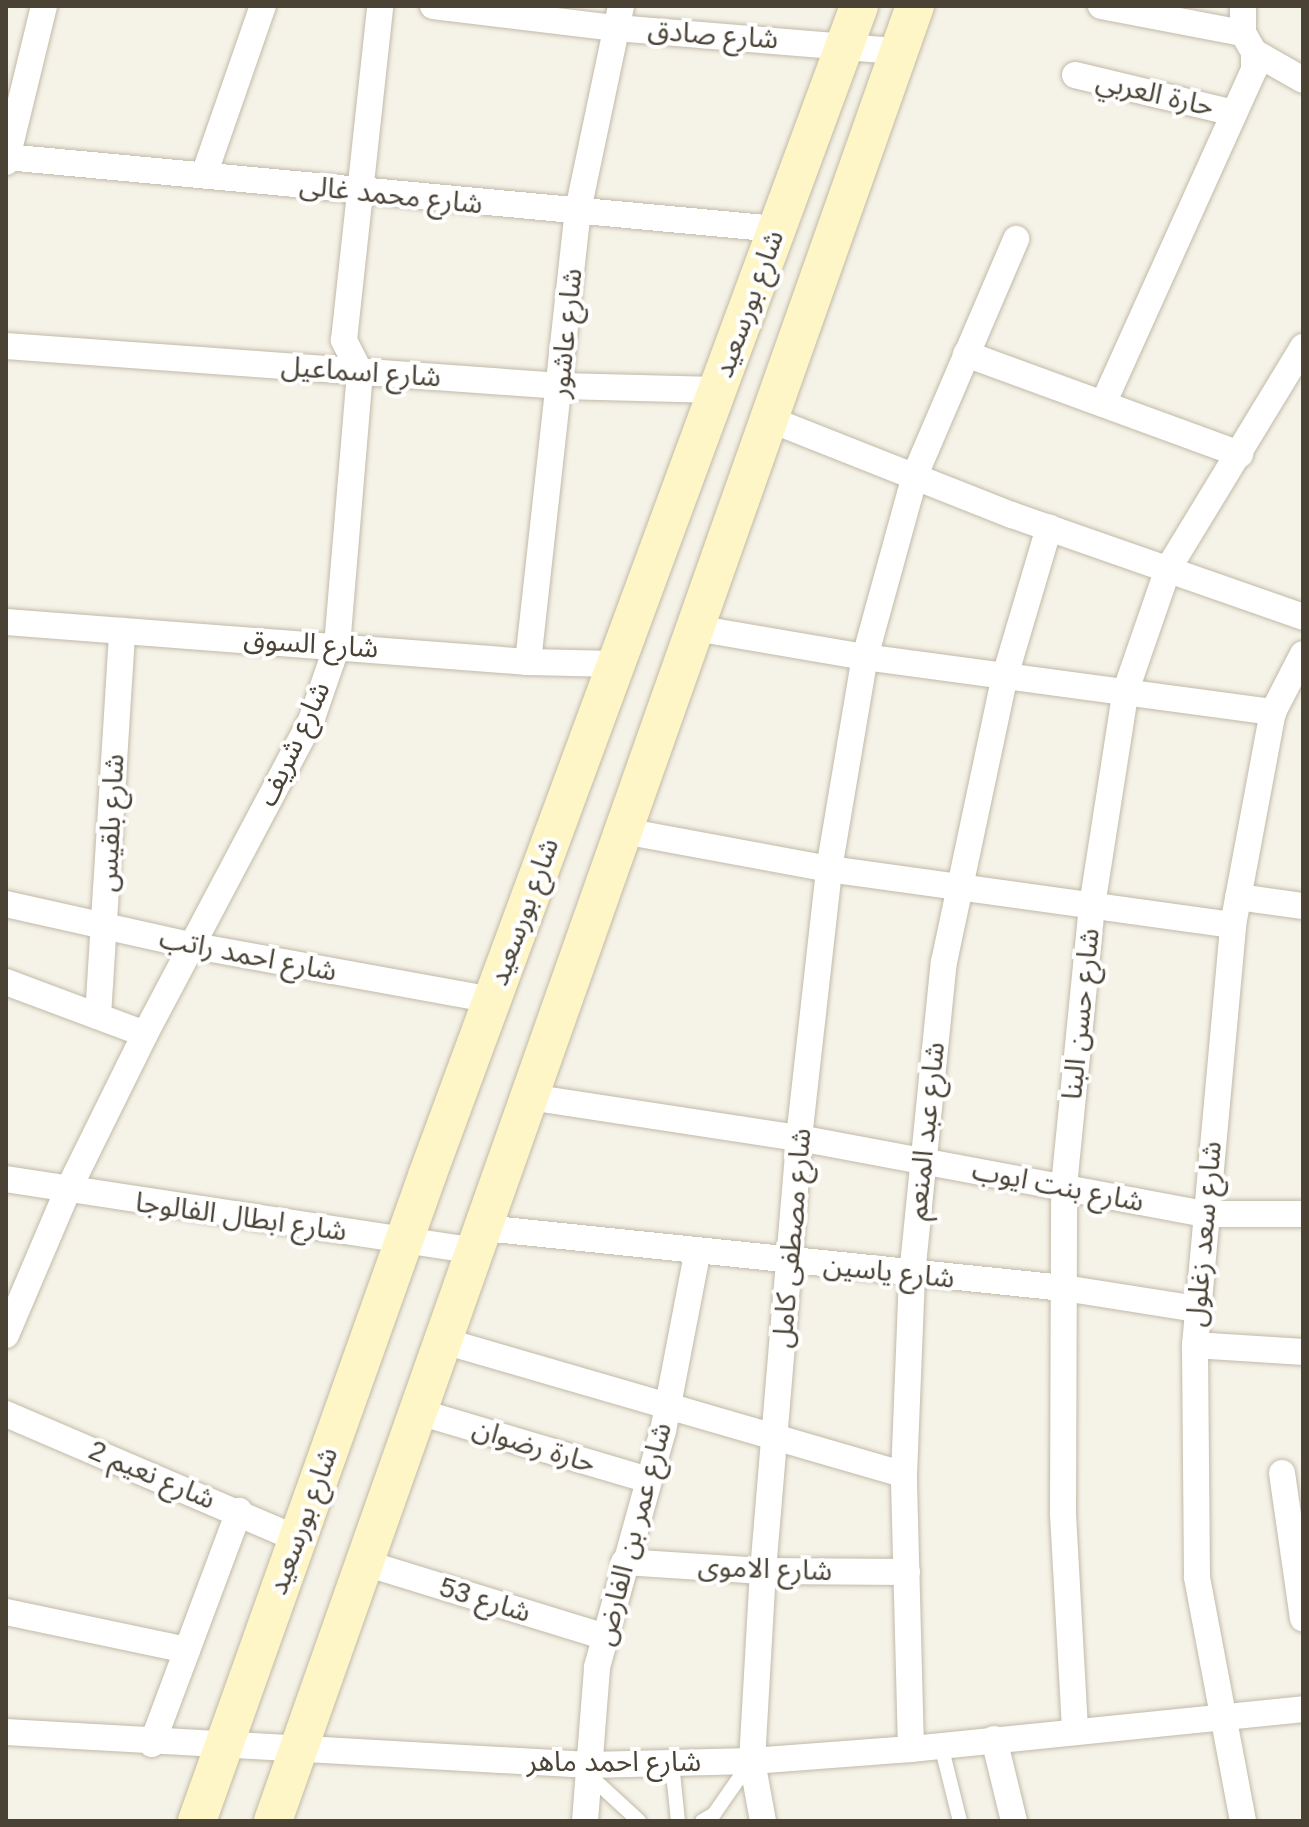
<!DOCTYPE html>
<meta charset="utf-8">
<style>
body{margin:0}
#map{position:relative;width:1309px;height:1827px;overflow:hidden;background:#f5f2e7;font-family:Arial,"Noto Sans Arabic",sans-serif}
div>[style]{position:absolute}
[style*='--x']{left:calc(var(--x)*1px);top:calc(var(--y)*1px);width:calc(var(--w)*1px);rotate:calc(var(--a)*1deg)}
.roads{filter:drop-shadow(0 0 2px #c1baa8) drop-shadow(0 0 2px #c1baa8)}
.lane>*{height:14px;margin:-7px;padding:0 7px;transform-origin:7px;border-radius:7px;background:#fff}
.street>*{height:26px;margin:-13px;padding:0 13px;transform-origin:13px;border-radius:13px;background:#fff}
.secondary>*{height:38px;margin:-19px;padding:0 19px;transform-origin:19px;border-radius:19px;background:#fff6c7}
span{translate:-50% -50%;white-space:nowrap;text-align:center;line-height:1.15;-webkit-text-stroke:8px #fff;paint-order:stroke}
.street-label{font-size:28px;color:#494235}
.frame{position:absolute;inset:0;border:8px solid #494235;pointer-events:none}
</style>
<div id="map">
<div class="roads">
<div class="lane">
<i style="--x:941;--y:1745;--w:78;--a:76"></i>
<i style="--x:672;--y:1763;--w:58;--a:84.1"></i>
<i style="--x:589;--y:1775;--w:68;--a:42.6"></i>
<i style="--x:702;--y:1821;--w:14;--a:-30"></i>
<i style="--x:714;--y:1814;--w:65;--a:-55.1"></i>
</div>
<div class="street">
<i style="--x:433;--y:6;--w:184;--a:6.9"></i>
<i style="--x:616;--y:28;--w:283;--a:4.7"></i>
<i style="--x:1101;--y:6;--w:145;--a:10.8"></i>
<i style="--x:1243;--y:33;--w:22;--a:60"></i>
<i style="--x:1254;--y:52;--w:56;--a:29.7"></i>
<i style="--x:1243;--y:6;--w:27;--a:90"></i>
<i style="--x:1075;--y:75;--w:163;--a:13.4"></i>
<i style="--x:6;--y:157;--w:774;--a:5.34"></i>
<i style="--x:6;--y:162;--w:161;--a:-76.3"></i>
<i style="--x:204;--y:175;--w:179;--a:-70.8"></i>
<i style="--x:6;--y:346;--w:556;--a:4.12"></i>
<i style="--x:561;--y:386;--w:156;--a:1.5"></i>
<i style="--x:966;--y:354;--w:292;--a:20.1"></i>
<i style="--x:1103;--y:404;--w:367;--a:-65.7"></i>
<i style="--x:1254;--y:70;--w:18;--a:-90"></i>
<i style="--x:769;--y:419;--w:261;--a:21.6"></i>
<i style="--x:1012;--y:515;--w:308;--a:19.3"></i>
<i style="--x:6;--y:622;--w:524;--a:4.38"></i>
<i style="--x:528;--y:662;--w:88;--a:1.3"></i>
<i style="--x:695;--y:628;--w:172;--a:9.7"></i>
<i style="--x:865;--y:657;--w:412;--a:7.7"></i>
<i style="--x:528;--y:662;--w:450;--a:-83.7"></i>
<i style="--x:577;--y:215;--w:214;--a:-78.1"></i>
<i style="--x:624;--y:831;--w:208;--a:10.5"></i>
<i style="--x:829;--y:869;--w:408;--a:7.9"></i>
<i style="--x:1238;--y:897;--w:66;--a:7.9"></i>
<i style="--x:6;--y:904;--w:189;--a:12.6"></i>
<i style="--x:190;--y:945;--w:307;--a:10.3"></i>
<i style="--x:6;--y:982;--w:148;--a:20.5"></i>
<i style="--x:98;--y:1016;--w:386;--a:-86.4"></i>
<i style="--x:530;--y:1097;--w:272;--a:8.7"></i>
<i style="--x:799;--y:1138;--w:414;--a:10.6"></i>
<i style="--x:1206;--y:1214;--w:97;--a:0"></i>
<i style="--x:6;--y:1179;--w:475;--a:8.7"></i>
<i style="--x:484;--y:1228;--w:583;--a:5.91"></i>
<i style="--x:1064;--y:1288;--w:135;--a:9"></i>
<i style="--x:6;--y:1335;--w:155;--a:-66.9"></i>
<i style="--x:67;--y:1192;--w:176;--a:-63.7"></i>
<i style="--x:145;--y:1034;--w:357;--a:-62.1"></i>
<i style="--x:312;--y:718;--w:76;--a:-70.9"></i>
<i style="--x:337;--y:646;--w:275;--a:-85.2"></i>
<i style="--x:360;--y:372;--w:36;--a:-117"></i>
<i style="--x:344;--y:340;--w:336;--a:-83.8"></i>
<i style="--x:444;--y:1341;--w:479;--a:16.2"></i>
<i style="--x:1195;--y:1345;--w:108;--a:3.7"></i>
<i style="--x:419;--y:1412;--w:239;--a:16.5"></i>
<i style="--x:6;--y:1414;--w:317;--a:23.2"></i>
<i style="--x:1282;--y:1473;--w:147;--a:81.8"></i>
<i style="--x:624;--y:1562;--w:139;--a:3.7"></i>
<i style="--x:763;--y:1571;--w:144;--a:0.4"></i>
<i style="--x:365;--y:1563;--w:251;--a:17.1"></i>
<i style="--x:6;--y:1612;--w:185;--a:11.9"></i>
<i style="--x:1075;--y:1729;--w:217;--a:-93.2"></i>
<i style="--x:1063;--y:1512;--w:326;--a:-89.8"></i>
<i style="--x:1064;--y:1186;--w:281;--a:-84.3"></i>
<i style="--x:1092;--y:906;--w:219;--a:-81.1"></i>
<i style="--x:1126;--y:690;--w:128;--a:-70.9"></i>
<i style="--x:1168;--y:569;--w:260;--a:-58.7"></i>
<i style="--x:6;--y:1732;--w:584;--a:3.24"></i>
<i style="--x:589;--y:1765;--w:163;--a:-1.4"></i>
<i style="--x:752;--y:1761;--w:159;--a:-4.3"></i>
<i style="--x:911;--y:1749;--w:394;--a:-5.8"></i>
<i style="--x:994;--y:1739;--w:84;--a:76.3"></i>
<i style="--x:152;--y:1744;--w:249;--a:-69.5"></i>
<i style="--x:911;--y:1749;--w:274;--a:-91.5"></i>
<i style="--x:904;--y:1475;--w:200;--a:-87.7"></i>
<i style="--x:912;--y:1275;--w:315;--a:-84.2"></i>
<i style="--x:944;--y:962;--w:292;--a:-78"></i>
<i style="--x:1005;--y:676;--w:155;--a:-73.5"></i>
<i style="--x:585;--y:1821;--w:154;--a:-85.5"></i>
<i style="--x:597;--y:1667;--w:245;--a:-74.4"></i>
<i style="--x:663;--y:1431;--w:184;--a:-79.1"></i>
<i style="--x:763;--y:1821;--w:61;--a:-100.4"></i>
<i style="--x:752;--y:1761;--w:190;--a:-86.7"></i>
<i style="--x:763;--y:1571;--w:434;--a:-85.2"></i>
<i style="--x:799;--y:1138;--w:271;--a:-83.6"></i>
<i style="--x:829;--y:869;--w:215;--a:-80.4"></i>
<i style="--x:865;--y:657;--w:189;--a:-74.6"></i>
<i style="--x:915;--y:475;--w:257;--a:-66.8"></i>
<i style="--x:1243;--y:1821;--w:248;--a:-100.7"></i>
<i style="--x:1197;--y:1577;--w:232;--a:-90.5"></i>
<i style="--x:1195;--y:1345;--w:422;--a:-84.8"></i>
<i style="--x:1233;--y:925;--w:217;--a:-79.4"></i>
<i style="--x:1273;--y:712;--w:65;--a:-62.7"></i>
</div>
<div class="secondary">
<i style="--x:197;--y:1821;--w:685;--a:-70.37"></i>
<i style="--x:427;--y:1176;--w:1247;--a:-69.73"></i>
<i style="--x:273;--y:1821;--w:1925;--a:-70.52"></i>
</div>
</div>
<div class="street-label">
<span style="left:713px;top:35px;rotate:4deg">شارع صادق</span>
<span style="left:1155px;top:94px;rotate:13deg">حارة العربي</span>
<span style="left:391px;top:195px;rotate:6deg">شارع محمد غالى</span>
<span style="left:749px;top:304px;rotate:-70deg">شارع بورسعيد</span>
<span style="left:566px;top:333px;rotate:-84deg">شارع عاشور</span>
<span style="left:361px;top:372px;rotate:4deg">شارع اسماعيل</span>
<span style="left:311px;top:644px;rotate:4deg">شارع السوق</span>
<span style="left:294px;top:744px;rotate:-65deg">شارع شريف</span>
<span style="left:111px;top:823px;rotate:-87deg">شارع بلقيس</span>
<span style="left:524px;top:912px;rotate:-70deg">شارع بورسعيد</span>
<span style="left:248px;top:955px;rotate:11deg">شارع احمد راتب</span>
<span style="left:1081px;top:1014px;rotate:-84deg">شارع حسن البنا</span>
<span style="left:926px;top:1131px;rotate:-84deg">شارع عبد المنعم</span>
<span style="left:1058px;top:1186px;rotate:11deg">شارع بنت ايوب</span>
<span style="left:241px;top:1217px;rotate:8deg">شارع ابطال الفالوجا</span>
<span style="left:1204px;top:1234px;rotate:-85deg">شارع سعد زغلول</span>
<span style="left:792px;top:1238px;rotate:-85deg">شارع مصطفى كامل</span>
<span style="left:889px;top:1272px;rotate:6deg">شارع ياسين</span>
<span style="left:534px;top:1446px;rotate:17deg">حارة رضوان</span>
<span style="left:152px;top:1475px;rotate:23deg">شارع نعيم 2</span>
<span style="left:303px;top:1521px;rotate:-70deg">شارع بورسعيد</span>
<span style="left:633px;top:1534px;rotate:-75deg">شارع عمر بن الفارض</span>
<span style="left:765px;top:1569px;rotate:2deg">شارع الاموى</span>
<span style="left:485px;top:1600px;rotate:17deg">شارع 53</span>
<span style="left:614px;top:1762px">شارع احمد ماهر</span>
</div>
<div class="frame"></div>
</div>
